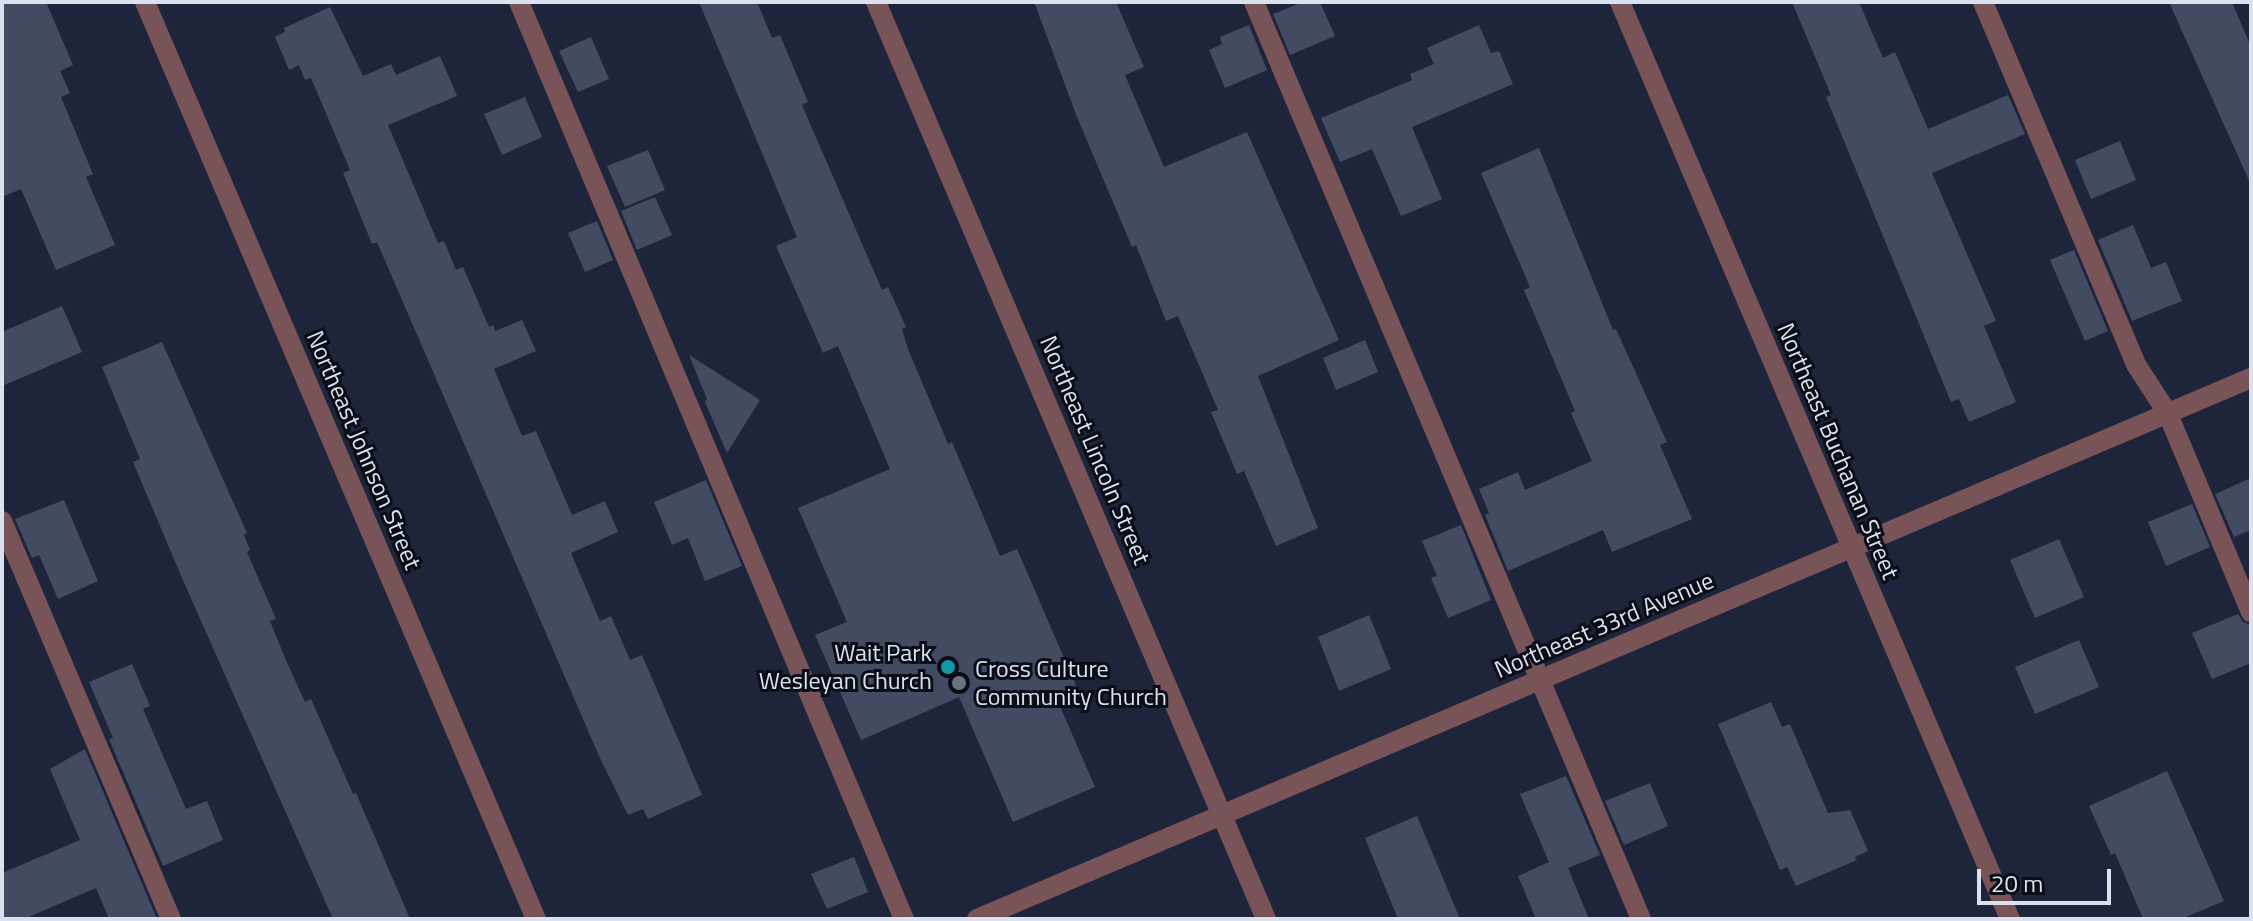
<!DOCTYPE html>
<style>
body{margin:0}
#map{position:relative;width:2253px;height:921px;overflow:hidden;background:#1e243a;font-family:"Titillium Web",sans-serif}
div>[style]{position:absolute}
[style*='--x']{left:calc(var(--x)*1px);top:calc(var(--y)*1px);width:calc(var(--w)*1px);rotate:calc(var(--a)*1deg)}
.building>*{inset:0;background:#434b63}
.service>*{height:20px;margin:-10px;padding:0 10px;transform-origin:10px;border-radius:10px;background:#785358}
.minor>*{height:20px;margin:-10px;padding:0 10px;transform-origin:10px;border-radius:10px;background:#785358}
.tertiary>*{height:20px;margin:-10px;padding:0 10px;transform-origin:10px;border-radius:10px;background:#785358}
.dots>*{width:22px;height:22px;translate:-50% -50%;box-sizing:border-box;border:4px solid #0b0e17;border-radius:50%}
span{translate:-50% -50%;white-space:nowrap;text-align:center;line-height:1.15;-webkit-text-stroke:6px #0b0e17;paint-order:stroke}
.street-label{font-size:24px;color:#dce1f0}
.poi-label{font-size:24px;color:#dce1f0}
.right{translate:-100% -50%;text-align:right}
.left{translate:0 -50%;text-align:left}
.frame{position:absolute;inset:0;border:4px solid #dce1f0;pointer-events:none}
.scale{position:absolute;left:1977px;top:869px;width:134px;height:36px;box-sizing:border-box;border:4px solid #dce1f0;border-top:0;padding-left:10px;font-size:24px;line-height:28px;white-space:nowrap;color:#dce1f0;-webkit-text-stroke:6px #0b0e17;paint-order:stroke}
</style>
<div id="map">
<div class="building">
<i style="clip-path:polygon(2px 2px,46px 2px,73px 65px,60px 71px,70px 93px,61px 97px,93px 174px,86px 177px,115px 245px,56px 270px,21px 189px,2px 197px)"></i>
<i style="clip-path:polygon(699px 2px,757px 2px,772px 38px,780px 35px,808px 102px,802px 105px,882px 290px,888px 287px,906px 327px,902px 329px,908px 349px,948px 444px,952px 442px,1000px 556px,1017px 549px,1077px 688px,1056px 697px,1095px 787px,1013px 822px,959px 697px,861px 740px,815px 635px,847px 622px,798px 508px,890px 469px,838px 346px,823px 353px,776px 246px,797px 237px)"></i>
<i style="clip-path:polygon(1034px 2px,1116px 2px,1144px 67px,1125px 75px,1164px 167px,1247px 132px,1339px 340px,1258px 376px,1318px 528px,1276px 546px,1244px 471px,1237px 474px,1211px 412px,1218px 410px,1178px 316px,1166px 321px,1136px 245px,1132px 247px,1077px 117px)"></i>
<i style="clip-path:polygon(1303px 2px,1320px 2px,1335px 36px,1290px 55px,1273px 14px)"></i>
<i style="clip-path:polygon(1792px 2px,1859px 2px,1883px 58px,1895px 52px,1928px 129px,2008px 95px,2025px 134px,1932px 173px,1996px 321px,1984px 326px,2016px 402px,1969px 422px,1959px 399px,1951px 402px,1826px 97px,1831px 95px)"></i>
<i style="clip-path:polygon(2169px 2px,2232px 2px,2251px 47px,2251px 185px)"></i>
<i style="clip-path:polygon(330px 7px,363px 76px,391px 64px,396px 75px,440px 56px,457px 96px,388px 125px,438px 243px,444px 241px,456px 270px,463px 267px,489px 327px,493px 325px,495px 331px,522px 320px,536px 351px,494px 369px,522px 436px,536px 431px,572px 515px,605px 501px,618px 532px,571px 553px,600px 621px,611px 616px,630px 660px,642px 655px,702px 795px,648px 819px,643px 809px,628px 815px,599px 756px,377px 242px,372px 244px,343px 173px,350px 170px,311px 78px,305px 80px,299px 65px,289px 70px,275px 37px,285px 32px,284px 28px)"></i>
<i style="clip-path:polygon(1249px 25px,1267px 70px,1225px 88px,1209px 50px,1222px 44px,1220px 37px)"></i>
<i style="clip-path:polygon(1479px 25px,1491px 53px,1499px 51px,1513px 84px,1412px 127px,1442px 199px,1401px 216px,1372px 149px,1340px 162px,1321px 118px,1412px 80px,1410px 74px,1434px 64px,1427px 48px)"></i>
<i style="clip-path:polygon(591px 37px,609px 79px,578px 92px,559px 51px)"></i>
<i style="clip-path:polygon(525px 97px,542px 137px,502px 155px,484px 114px)"></i>
<i style="clip-path:polygon(2120px 141px,2136px 180px,2091px 199px,2075px 160px)"></i>
<i style="clip-path:polygon(1539px 148px,1613px 330px,1616px 329px,1667px 442px,1660px 445px,1692px 519px,1612px 552px,1603px 530px,1508px 571px,1485px 515px,1489px 513px,1479px 489px,1518px 472px,1525px 490px,1592px 461px,1571px 413px,1575px 411px,1524px 290px,1530px 287px,1481px 173px)"></i>
<i style="clip-path:polygon(648px 150px,665px 190px,625px 207px,607px 166px)"></i>
<i style="clip-path:polygon(655px 197px,672px 235px,637px 250px,621px 211px)"></i>
<i style="clip-path:polygon(597px 221px,613px 260px,585px 272px,568px 233px)"></i>
<i style="clip-path:polygon(2133px 225px,2151px 268px,2166px 262px,2182px 301px,2132px 321px,2098px 240px)"></i>
<i style="clip-path:polygon(2074px 250px,2108px 331px,2085px 341px,2050px 260px)"></i>
<i style="clip-path:polygon(62px 306px,82px 352px,2px 386px,2px 332px)"></i>
<i style="clip-path:polygon(1365px 340px,1378px 372px,1336px 390px,1323px 358px)"></i>
<i style="clip-path:polygon(162px 342px,247px 533px,244px 535px,250px 550px,247px 552px,276px 619px,270px 621px,285px 658px,305px 702px,311px 699px,353px 794px,356px 793px,410px 919px,333px 919px,182px 578px,133px 462px,140px 459px,102px 367px)"></i>
<i style="clip-path:polygon(689px 355px,760px 400px,727px 453px,705px 402px,707px 399px)"></i>
<i style="clip-path:polygon(2251px 478px,2251px 530px,2234px 537px,2215px 494px)"></i>
<i style="clip-path:polygon(706px 480px,742px 566px,705px 581px,688px 538px,672px 545px,654px 502px)"></i>
<i style="clip-path:polygon(64px 500px,98px 581px,58px 599px,39px 555px,32px 558px,15px 519px)"></i>
<i style="clip-path:polygon(2192px 504px,2210px 547px,2166px 566px,2148px 522px)"></i>
<i style="clip-path:polygon(1461px 525px,1491px 600px,1448px 618px,1431px 578px,1437px 576px,1422px 541px)"></i>
<i style="clip-path:polygon(2059px 539px,2084px 597px,2035px 618px,2010px 560px)"></i>
<i style="clip-path:polygon(2238px 614px,2243px 622px,2251px 625px,2251px 663px,2212px 679px,2192px 633px)"></i>
<i style="clip-path:polygon(1369px 615px,1391px 669px,1339px 691px,1318px 637px)"></i>
<i style="clip-path:polygon(2079px 640px,2099px 687px,2035px 714px,2015px 667px)"></i>
<i style="clip-path:polygon(132px 664px,150px 706px,143px 709px,186px 809px,207px 801px,223px 840px,163px 866px,109px 739px,113px 738px,89px 682px)"></i>
<i style="clip-path:polygon(1771px 702px,1782px 727px,1790px 724px,1828px 813px,1850px 810px,1868px 851px,1855px 857px,1857px 860px,1796px 886px,1787px 867px,1780px 870px,1718px 724px)"></i>
<i style="clip-path:polygon(85px 749px,157px 919px,109px 919px,96px 888px,24px 919px,2px 919px,2px 873px,80px 840px,50px 769px)"></i>
<i style="clip-path:polygon(2167px 771px,2224px 901px,2181px 919px,2143px 919px,2115px 853px,2111px 855px,2089px 806px)"></i>
<i style="clip-path:polygon(1566px 776px,1600px 855px,1568px 868px,1589px 919px,1536px 919px,1518px 876px,1549px 862px,1520px 794px)"></i>
<i style="clip-path:polygon(1650px 783px,1668px 826px,1624px 845px,1605px 801px)"></i>
<i style="clip-path:polygon(1417px 816px,1460px 919px,1398px 919px,1365px 838px)"></i>
<i style="clip-path:polygon(854px 857px,868px 892px,827px 909px,811px 874px)"></i>
</div>
<div class="service">
<i style="--x:519;--y:2;--w:995;--a:67.23"></i>
<i style="--x:1254;--y:2;--w:995;--a:67.12"></i>
<i style="--x:1983;--y:2;--w:395;--a:67.1"></i>
<i style="--x:2137;--y:366;--w:57;--a:57.1"></i>
<i style="--x:2168;--y:414;--w:215;--a:67.3"></i>
<i style="--x:2;--y:521;--w:432;--a:67"></i>
</div>
<div class="minor">
<i style="--x:876;--y:2;--w:996;--a:66.96"></i>
<i style="--x:1620;--y:2;--w:996;--a:66.96"></i>
<i style="--x:977;--y:919;--w:1384;--a:-23.01"></i>
</div>
<div class="tertiary">
<i style="--x:145;--y:2;--w:997;--a:66.91"></i>
</div>
<div class="dots">
<i style="left:948px;top:667px;background:#0f9aa8"></i>
<i style="left:959px;top:683px;background:#6b7280"></i>
</div>
<div class="street-label">
<span style="left:364px;top:450px;rotate:67deg">Northeast Johnson Street</span>
<span style="left:1095px;top:450px;rotate:67deg">Northeast Lincoln Street</span>
<span style="left:1838px;top:451px;rotate:67deg">Northeast Buchanan Street</span>
<span style="left:1604px;top:625px;rotate:-23deg">Northeast 33rd Avenue</span>
</div>
<div class="poi-label">
<span class="right" style="left:932px;top:667px">Wait Park<br>Wesleyan Church</span>
<span class="left" style="left:975px;top:683px">Cross Culture<br>Community Church</span>
</div>
<div class="frame"></div>
<div class="scale">20 m</div>
</div>
